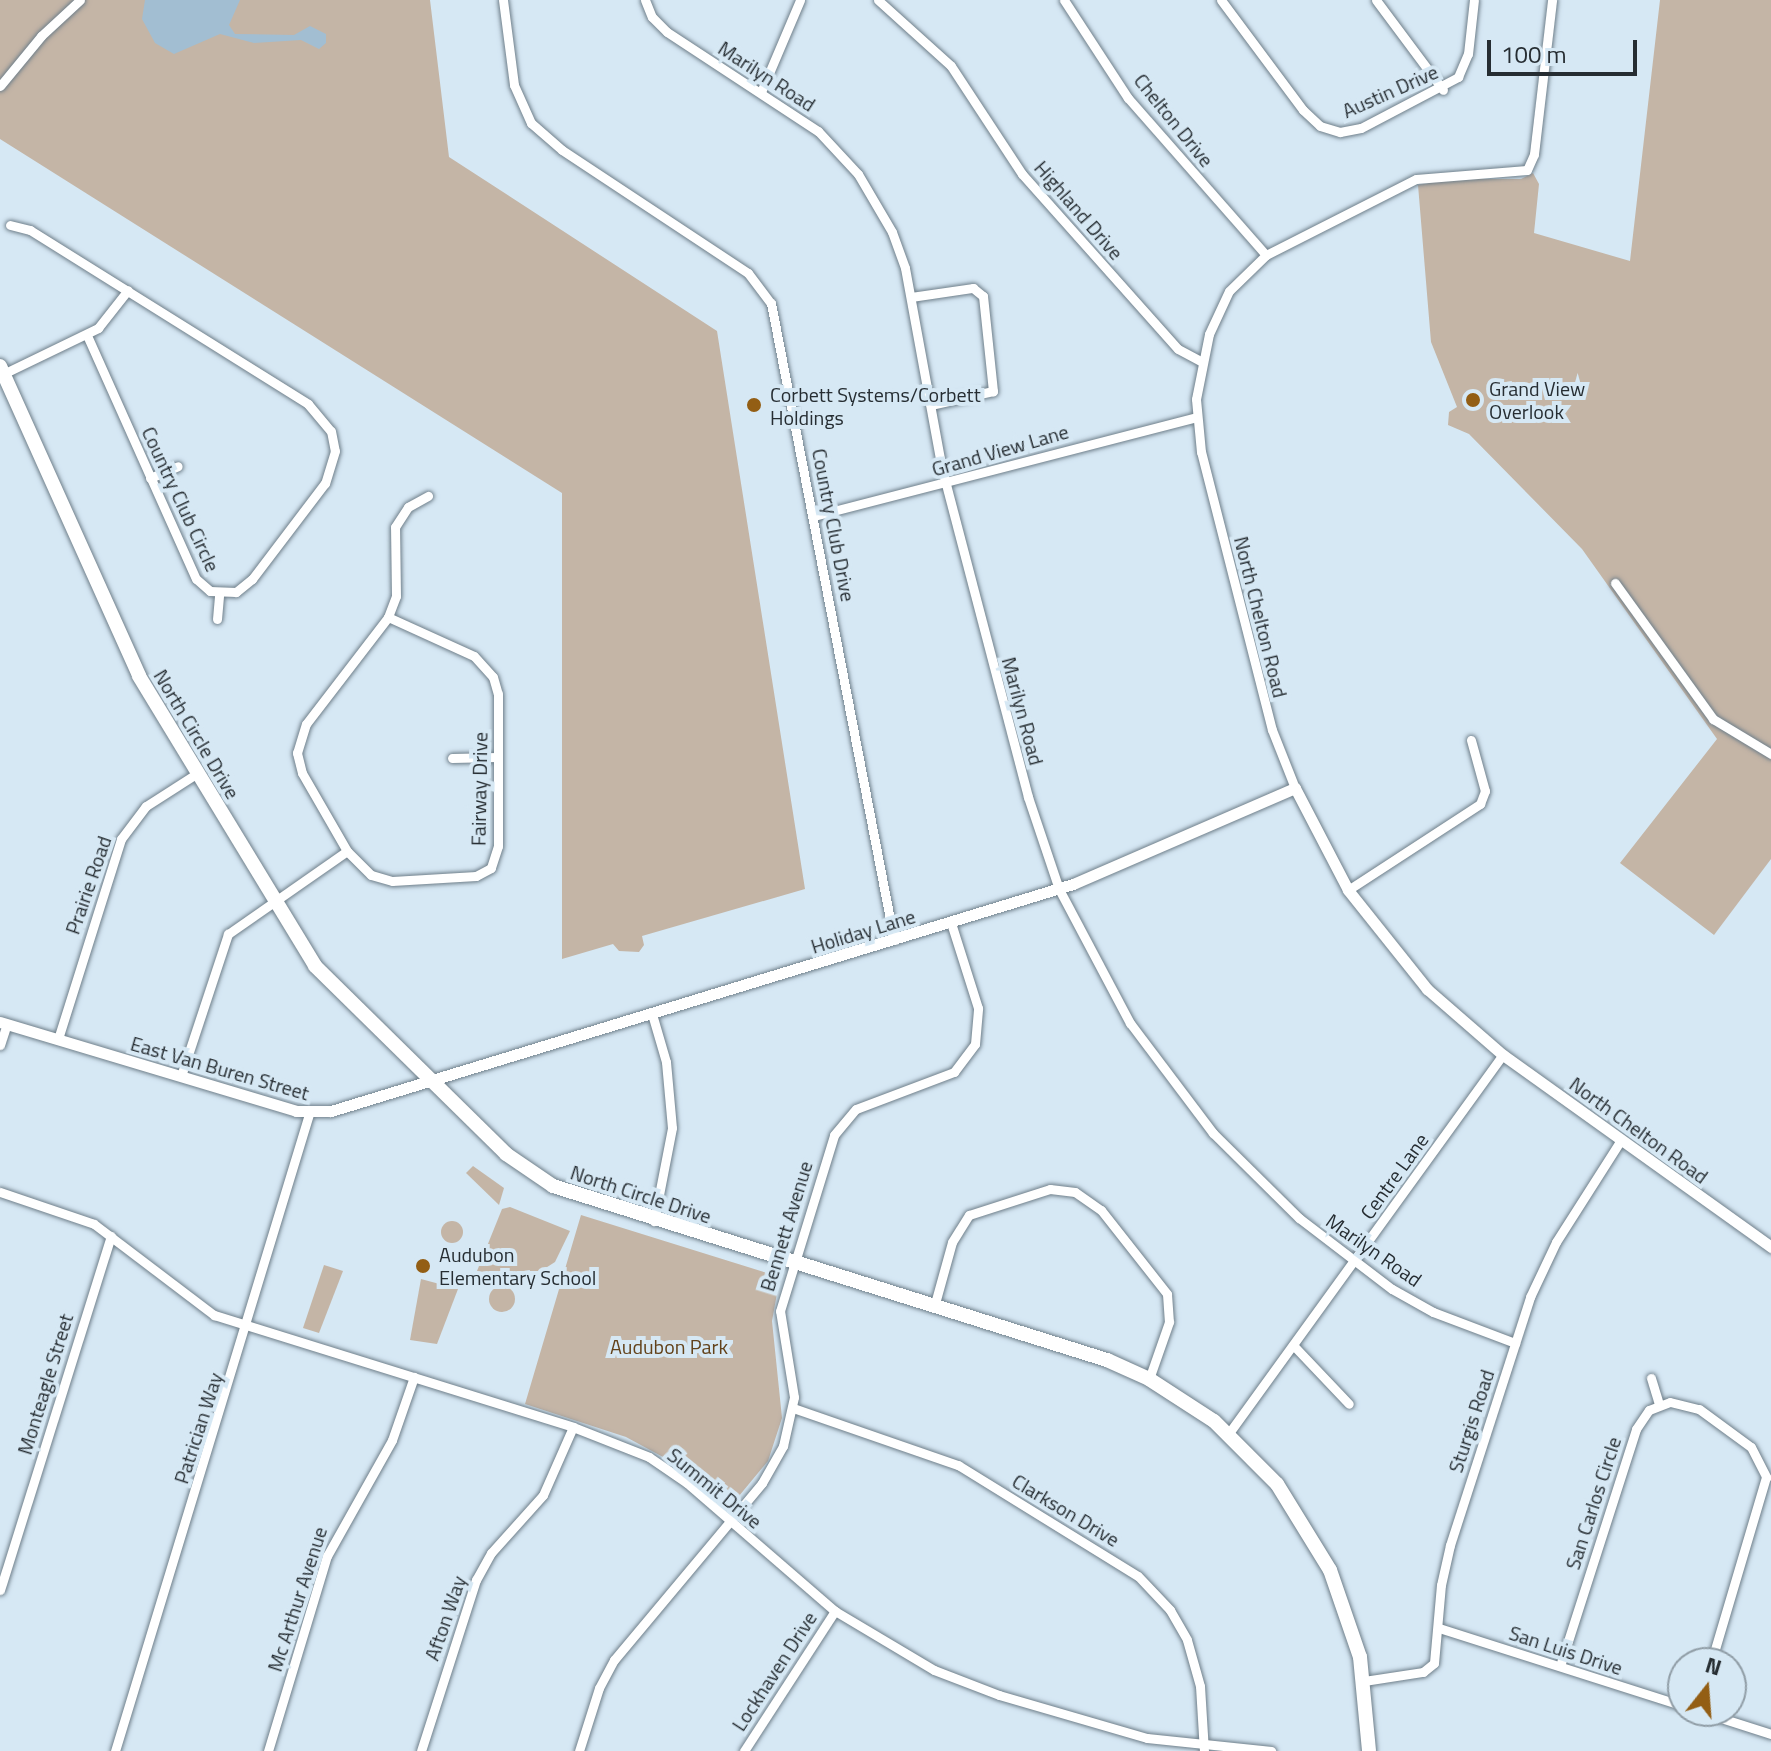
<!DOCTYPE html>
<style>
body{margin:0}
#map{position:relative;width:1771px;height:1751px;overflow:hidden;background:#d6e8f4;font-family:"Titillium Web",sans-serif}
div>[style]{position:absolute}
[style*='--x']{left:calc(var(--x)*1px);top:calc(var(--y)*1px);width:calc(var(--w)*1px);rotate:calc(var(--a)*1deg)}
.green>*{inset:0;background:#c4b5a6}
.round{border-radius:50%}
.water>*{inset:0;background:#a2bed2}
.roads{filter:drop-shadow(0 0 2px #6f7f8a) drop-shadow(0 0 2px #6f7f8a)}
.minor>*{height:9px;margin:-4.5px;padding:0 4.5px;transform-origin:4.5px;border-radius:4.5px;background:#fff}
.tertiary>*{height:11px;margin:-5.5px;padding:0 5.5px;transform-origin:5.5px;border-radius:5.5px;background:#fff}
.primary>*{height:14px;margin:-7px;padding:0 7px;transform-origin:7px;border-radius:7px;background:#fff}
.dots>*{width:22px;height:22px;translate:-50% -50%;box-sizing:border-box;border:4px solid #d6e8f4;border-radius:50%}
span{translate:-50% -50%;white-space:nowrap;text-align:center;line-height:1.15;-webkit-text-stroke:8px #d6e8f4;paint-order:stroke}
.street-label{font-size:20px;color:#262d32}
.poi-label{font-size:20px;color:#262d32}
.left{translate:0 -50%;text-align:left}
.park-label{font-size:20px;color:#624119}
.north{position:absolute;left:1667px;top:1647px;width:80px;height:80px;box-sizing:border-box;background:#d6e8f4;border:2px solid #909da6;border-radius:50%;rotate:17deg;font-size:22px;font-weight:700;line-height:32px;text-align:center;color:#262d32}
.north::after{content:'';display:block;margin:auto;width:28px;height:36px;background:#935e14;clip-path:polygon(50% 0,100% 100%,50% 72%,0 100%)}
.scale{position:absolute;left:1487px;top:40px;width:150px;height:36px;box-sizing:border-box;border:4px solid #262d32;border-top:0;padding-left:10px;font-size:24px;line-height:28px;white-space:nowrap;color:#262d32;-webkit-text-stroke:6px #d6e8f4;paint-order:stroke}
</style>
<div id="map">
<div class="green">
<i style="clip-path:polygon(0 0,430px 0,449px 157px,717px 331px,805px 889px,642px 936px,644px 945px,639px 952px,619px 951px,613px 944px,562px 959px,562px 493px,0 139px)"></i>
<i style="clip-path:polygon(1660px 0,1771px 0,1771px 859px,1714px 935px,1620px 863px,1717px 739px,1582px 549px,1469px 434px,1448px 425px,1449px 412px,1457px 407px,1431px 342px,1418px 185px,1450px 179px,1521px 179px,1533px 173px,1539px 184px,1534px 233px,1630px 261px)"></i>
<i style="clip-path:polygon(473px 1166px,504px 1188px,499px 1205px,466px 1173px)"></i>
<i style="clip-path:polygon(510px 1207px,570px 1231px,555px 1262px,530px 1278px,477px 1271px,502px 1209px)"></i>
<i style="clip-path:polygon(581px 1215px,780px 1277px,772px 1321px,782px 1418px,768px 1461px,729px 1508px,663px 1457px,626px 1437px,525px 1404px)"></i>
<i class="round" style="left:441px;top:1221px;width:22px;height:22px"></i>
<i style="clip-path:polygon(324px 1265px,343px 1271px,319px 1333px,303px 1328px)"></i>
<i style="clip-path:polygon(421px 1279px,458px 1289px,437px 1344px,410px 1340px)"></i>
<i class="round" style="left:489px;top:1286px;width:26px;height:26px"></i>
</div>
<div class="water">
<i style="clip-path:polygon(145px 0,240px 0,229px 25px,235px 34px,294px 35px,310px 26px,326px 34px,326px 43px,319px 49px,301px 40px,254px 43px,220px 34px,174px 54px,155px 43px,142px 19px)"></i>
</div>
<div class="roads">
<div class="minor">
<i style="--x:503;--y:0;--w:86;--a:82.6"></i>
<i style="--x:514;--y:85;--w:42;--a:65.9"></i>
<i style="--x:531;--y:123;--w:41;--a:41.1"></i>
<i style="--x:562;--y:150;--w:223;--a:33.5"></i>
<i style="--x:748;--y:273;--w:38;--a:53"></i>
<i style="--x:771;--y:303;--w:649;--a:79.07"></i>
<i style="--x:645;--y:0;--w:18;--a:68"></i>
<i style="--x:652;--y:17;--w:21;--a:45"></i>
<i style="--x:667;--y:32;--w:181;--a:33.3"></i>
<i style="--x:818;--y:131;--w:59;--a:47.1"></i>
<i style="--x:858;--y:174;--w:67;--a:59.6"></i>
<i style="--x:892;--y:232;--w:38;--a:70"></i>
<i style="--x:905;--y:268;--w:204;--a:79.6"></i>
<i style="--x:942;--y:469;--w:339;--a:75.3"></i>
<i style="--x:1028;--y:797;--w:97;--a:71.4"></i>
<i style="--x:1059;--y:889;--w:152;--a:62.1"></i>
<i style="--x:1130;--y:1023;--w:138;--a:53"></i>
<i style="--x:1213;--y:1133;--w:121;--a:44.7"></i>
<i style="--x:1299;--y:1218;--w:117;--a:37.4"></i>
<i style="--x:1392;--y:1289;--w:47;--a:29.3"></i>
<i style="--x:1433;--y:1312;--w:88;--a:20.7"></i>
<i style="--x:878;--y:0;--w:98;--a:42.1"></i>
<i style="--x:951;--y:66;--w:129;--a:56.7"></i>
<i style="--x:1022;--y:174;--w:234;--a:48.3"></i>
<i style="--x:1178;--y:349;--w:26;--a:28"></i>
<i style="--x:1064;--y:0;--w:117;--a:56.9"></i>
<i style="--x:1128;--y:98;--w:209;--a:48.7"></i>
<i style="--x:1221;--y:0;--w:137;--a:53.3"></i>
<i style="--x:1303;--y:110;--w:23;--a:43"></i>
<i style="--x:1320;--y:126;--w:21;--a:17"></i>
<i style="--x:1340;--y:132;--w:21;--a:-11"></i>
<i style="--x:1361;--y:128;--w:110;--a:-27.7"></i>
<i style="--x:1458;--y:77;--w:25;--a:-67"></i>
<i style="--x:1468;--y:54;--w:54;--a:-83.7"></i>
<i style="--x:1376;--y:0;--w:112;--a:53.3"></i>
<i style="--x:0;--y:86;--w:65;--a:-50.6"></i>
<i style="--x:41;--y:36;--w:53;--a:-42.7"></i>
<i style="--x:761;--y:92;--w:100;--a:-67"></i>
<i style="--x:10;--y:225;--w:21;--a:14"></i>
<i style="--x:30;--y:230;--w:328;--a:32"></i>
<i style="--x:308;--y:404;--w:35;--a:50"></i>
<i style="--x:331;--y:431;--w:20;--a:79"></i>
<i style="--x:335;--y:451;--w:34;--a:107"></i>
<i style="--x:325;--y:483;--w:121;--a:127.2"></i>
<i style="--x:252;--y:579;--w:21;--a:141"></i>
<i style="--x:236;--y:592;--w:26;--a:-178"></i>
<i style="--x:210;--y:591;--w:18;--a:-139"></i>
<i style="--x:196;--y:579;--w:267;--a:-114.1"></i>
<i style="--x:911;--y:297;--w:63;--a:-8.3"></i>
<i style="--x:973;--y:288;--w:13;--a:39"></i>
<i style="--x:983;--y:296;--w:96;--a:84"></i>
<i style="--x:993;--y:391;--w:64;--a:167.3"></i>
<i style="--x:3;--y:374;--w:106;--a:-25.8"></i>
<i style="--x:98;--y:328;--w:48;--a:-51.7"></i>
<i style="--x:150;--y:478;--w:30;--a:-23"></i>
<i style="--x:814;--y:516;--w:395;--a:-14.5"></i>
<i style="--x:1615;--y:583;--w:168;--a:54.2"></i>
<i style="--x:1713;--y:719;--w:68;--a:31.1"></i>
<i style="--x:388;--y:617;--w:94;--a:24.4"></i>
<i style="--x:474;--y:656;--w:28;--a:48"></i>
<i style="--x:493;--y:677;--w:18;--a:74"></i>
<i style="--x:498;--y:694;--w:152;--a:90"></i>
<i style="--x:498;--y:846;--w:23;--a:108"></i>
<i style="--x:491;--y:868;--w:17;--a:152"></i>
<i style="--x:476;--y:876;--w:84;--a:176.6"></i>
<i style="--x:392;--y:881;--w:22;--a:-164"></i>
<i style="--x:371;--y:875;--w:34;--a:-135"></i>
<i style="--x:347;--y:851;--w:90;--a:-120"></i>
<i style="--x:302;--y:773;--w:21;--a:-104"></i>
<i style="--x:297;--y:753;--w:30;--a:-73"></i>
<i style="--x:306;--y:724;--w:135;--a:-52.5"></i>
<i style="--x:388;--y:617;--w:22;--a:-69"></i>
<i style="--x:396;--y:596;--w:69;--a:-90.8"></i>
<i style="--x:395;--y:527;--w:24;--a:-57"></i>
<i style="--x:408;--y:507;--w:23;--a:-29"></i>
<i style="--x:217;--y:619;--w:25;--a:-85"></i>
<i style="--x:452;--y:758;--w:45;--a:-1.3"></i>
<i style="--x:1295;--y:788;--w:62;--a:-111.6"></i>
<i style="--x:1272;--y:730;--w:287;--a:-104.3"></i>
<i style="--x:1201;--y:452;--w:53;--a:-95.4"></i>
<i style="--x:1196;--y:399;--w:66;--a:-78.7"></i>
<i style="--x:1209;--y:334;--w:47;--a:-65.1"></i>
<i style="--x:1229;--y:291;--w:52;--a:-44.2"></i>
<i style="--x:1266;--y:255;--w:168;--a:-26.9"></i>
<i style="--x:1416;--y:179;--w:111;--a:-4.6"></i>
<i style="--x:1527;--y:170;--w:17;--a:-66"></i>
<i style="--x:1534;--y:154;--w:155;--a:-83.3"></i>
<i style="--x:1348;--y:890;--w:158;--a:-33.1"></i>
<i style="--x:1480;--y:804;--w:14;--a:-69"></i>
<i style="--x:1485;--y:791;--w:53;--a:-105.4"></i>
<i style="--x:652;--y:1014;--w:50;--a:73.7"></i>
<i style="--x:666;--y:1062;--w:66;--a:84.8"></i>
<i style="--x:672;--y:1128;--w:95;--a:101"></i>
<i style="--x:58;--y:1039;--w:210;--a:-72.5"></i>
<i style="--x:121;--y:839;--w:41;--a:-52.9"></i>
<i style="--x:146;--y:806;--w:59;--a:-32.6"></i>
<i style="--x:0;--y:1045;--w:22;--a:-72"></i>
<i style="--x:181;--y:1076;--w:150;--a:-71.7"></i>
<i style="--x:228;--y:934;--w:145;--a:-34.9"></i>
<i style="--x:0;--y:1192;--w:99;--a:18.8"></i>
<i style="--x:94;--y:1224;--w:151;--a:37.2"></i>
<i style="--x:214;--y:1315;--w:376;--a:17.3"></i>
<i style="--x:573;--y:1427;--w:82;--a:21.5"></i>
<i style="--x:649;--y:1457;--w:46;--a:34.4"></i>
<i style="--x:687;--y:1483;--w:196;--a:40.9"></i>
<i style="--x:835;--y:1611;--w:115;--a:30.8"></i>
<i style="--x:934;--y:1670;--w:70;--a:21"></i>
<i style="--x:999;--y:1695;--w:154;--a:16.2"></i>
<i style="--x:1147;--y:1738;--w:125;--a:6"></i>
<i style="--x:934;--y:1307;--w:67;--a:-74.5"></i>
<i style="--x:952;--y:1242;--w:32;--a:-58"></i>
<i style="--x:969;--y:1215;--w:85;--a:-17.8"></i>
<i style="--x:1050;--y:1189;--w:25;--a:7"></i>
<i style="--x:1075;--y:1192;--w:32;--a:35"></i>
<i style="--x:1101;--y:1210;--w:107;--a:51.8"></i>
<i style="--x:1167;--y:1294;--w:28;--a:86"></i>
<i style="--x:1169;--y:1322;--w:60;--a:109.3"></i>
<i style="--x:1293;--y:1345;--w:81;--a:46.5"></i>
<i style="--x:1651;--y:1378;--w:27;--a:73"></i>
<i style="--x:793;--y:1408;--w:175;--a:19.1"></i>
<i style="--x:958;--y:1465;--w:211;--a:31.7"></i>
<i style="--x:1138;--y:1576;--w:47;--a:46.7"></i>
<i style="--x:1170;--y:1610;--w:34;--a:60"></i>
<i style="--x:1187;--y:1640;--w:48;--a:74.2"></i>
<i style="--x:1200;--y:1686;--w:65;--a:86.5"></i>
<i style="--x:1229;--y:1433;--w:467;--a:-54.1"></i>
<i style="--x:0;--y:1590;--w:371;--a:-72.6"></i>
<i style="--x:1439;--y:1628;--w:256;--a:17.7"></i>
<i style="--x:1560;--y:1666;--w:249;--a:-72.2"></i>
<i style="--x:1636;--y:1429;--w:23;--a:-56"></i>
<i style="--x:1649;--y:1410;--w:22;--a:-21"></i>
<i style="--x:1670;--y:1402;--w:30;--a:14"></i>
<i style="--x:1699;--y:1409;--w:64;--a:36.2"></i>
<i style="--x:1751;--y:1447;--w:34;--a:63"></i>
<i style="--x:1766;--y:1477;--w:194;--a:106.5"></i>
<i style="--x:1364;--y:1681;--w:60;--a:-8.7"></i>
<i style="--x:1423;--y:1672;--w:14;--a:-39"></i>
<i style="--x:1434;--y:1663;--w:78;--a:-84.9"></i>
<i style="--x:1441;--y:1585;--w:41;--a:-77.3"></i>
<i style="--x:1450;--y:1545;--w:261;--a:-72.1"></i>
<i style="--x:1530;--y:1297;--w:61;--a:-64.7"></i>
<i style="--x:1556;--y:1242;--w:121;--a:-57.5"></i>
<i style="--x:1699;--y:1711;--w:76;--a:17.7"></i>
<i style="--x:115;--y:1751;--w:666;--a:-73.06"></i>
<i style="--x:268;--y:1751;--w:204;--a:-73.2"></i>
<i style="--x:327;--y:1556;--w:133;--a:-60.7"></i>
<i style="--x:392;--y:1440;--w:67;--a:-70.8"></i>
<i style="--x:421;--y:1751;--w:180;--a:-72.2"></i>
<i style="--x:476;--y:1580;--w:31;--a:-61"></i>
<i style="--x:491;--y:1553;--w:78;--a:-48.1"></i>
<i style="--x:543;--y:1495;--w:74;--a:-66.2"></i>
<i style="--x:579;--y:1751;--w:66;--a:-72.4"></i>
<i style="--x:599;--y:1688;--w:32;--a:-62"></i>
<i style="--x:614;--y:1660;--w:231;--a:-50.1"></i>
<i style="--x:762;--y:1483;--w:43;--a:-60.4"></i>
<i style="--x:783;--y:1446;--w:50;--a:-77.3"></i>
<i style="--x:794;--y:1397;--w:87;--a:-99.2"></i>
<i style="--x:780;--y:1311;--w:184;--a:-72.9"></i>
<i style="--x:834;--y:1135;--w:34;--a:-50"></i>
<i style="--x:856;--y:1109;--w:105;--a:-20.7"></i>
<i style="--x:954;--y:1072;--w:35;--a:-53"></i>
<i style="--x:975;--y:1044;--w:36;--a:-85"></i>
<i style="--x:978;--y:1008;--w:89;--a:-107.6"></i>
<i style="--x:744;--y:1751;--w:167;--a:-57"></i>
</div>
<div class="tertiary">
<i style="--x:0;--y:1022;--w:309;--a:16.7"></i>
<i style="--x:296;--y:1111;--w:35;--a:0"></i>
<i style="--x:331;--y:1111;--w:776;--a:-17.01"></i>
<i style="--x:1073;--y:884;--w:242;--a:-23.4"></i>
<i style="--x:1295;--y:788;--w:115;--a:62.5"></i>
<i style="--x:1348;--y:890;--w:127;--a:51.4"></i>
<i style="--x:1427;--y:989;--w:101;--a:41"></i>
<i style="--x:1503;--y:1055;--w:330;--a:35.6"></i>
</div>
<div class="primary">
<i style="--x:0;--y:366;--w:340;--a:65.8"></i>
<i style="--x:139;--y:676;--w:339;--a:58.7"></i>
<i style="--x:315;--y:966;--w:268;--a:44.5"></i>
<i style="--x:506;--y:1154;--w:57;--a:34.2"></i>
<i style="--x:553;--y:1186;--w:581;--a:17.44"></i>
<i style="--x:1107;--y:1360;--w:46;--a:24.3"></i>
<i style="--x:1149;--y:1379;--w:77;--a:32.9"></i>
<i style="--x:1214;--y:1421;--w:89;--a:45"></i>
<i style="--x:1277;--y:1484;--w:101;--a:58.4"></i>
<i style="--x:1330;--y:1570;--w:92;--a:71"></i>
<i style="--x:1360;--y:1657;--w:94;--a:84.5"></i>
</div>
</div>
<div class="dots">
<i style="left:1473px;top:400px;background:#935e14"></i>
<i style="left:754px;top:405px;background:#935e14"></i>
<i style="left:423px;top:1266px;background:#935e14"></i>
</div>
<div class="street-label">
<span style="left:767px;top:76px;rotate:33deg">Marilyn Road</span>
<span style="left:1390px;top:91px;rotate:-24deg">Austin Drive</span>
<span style="left:1174px;top:120px;rotate:51deg">Chelton Drive</span>
<span style="left:1079px;top:210px;rotate:49deg">Highland Drive</span>
<span style="left:1000px;top:450px;rotate:-16deg">Grand View Lane</span>
<span style="left:181px;top:499px;rotate:65deg">Country Club Circle</span>
<span style="left:834px;top:525px;rotate:79deg">Country Club Drive</span>
<span style="left:1261px;top:617px;rotate:76deg">North Chelton Road</span>
<span style="left:1023px;top:711px;rotate:75deg">Marilyn Road</span>
<span style="left:197px;top:734px;rotate:59deg">North Circle Drive</span>
<span style="left:479px;top:789px;rotate:-89deg">Fairway Drive</span>
<span style="left:88px;top:885px;rotate:-71deg">Prairie Road</span>
<span style="left:863px;top:931px;rotate:-17deg">Holiday Lane</span>
<span style="left:220px;top:1068px;rotate:16deg">East Van Buren Street</span>
<span style="left:1639px;top:1130px;rotate:36deg">North Chelton Road</span>
<span style="left:1394px;top:1176px;rotate:-54deg">Centre Lane</span>
<span style="left:641px;top:1194px;rotate:18deg">North Circle Drive</span>
<span style="left:786px;top:1226px;rotate:-73deg">Bennett Avenue</span>
<span style="left:1374px;top:1250px;rotate:35deg">Marilyn Road</span>
<span style="left:45px;top:1384px;rotate:-73deg">Monteagle Street</span>
<span style="left:1471px;top:1421px;rotate:-72deg">Sturgis Road</span>
<span style="left:198px;top:1428px;rotate:-72deg">Patrician Way</span>
<span style="left:715px;top:1488px;rotate:39deg">Summit Drive</span>
<span style="left:1593px;top:1503px;rotate:-72deg">San Carlos Circle</span>
<span style="left:1066px;top:1510px;rotate:31deg">Clarkson Drive</span>
<span style="left:297px;top:1599px;rotate:-72deg">Mc Arthur Avenue</span>
<span style="left:445px;top:1618px;rotate:-71deg">Afton Way</span>
<span style="left:1566px;top:1650px;rotate:18deg">San Luis Drive</span>
<span style="left:774px;top:1671px;rotate:-57deg">Lockhaven Drive</span>
</div>
<div class="poi-label">
<span class="left" style="left:1489px;top:400px">Grand View<br>Overlook</span>
<span class="left" style="left:770px;top:406px">Corbett Systems/Corbett<br>Holdings</span>
<span class="left" style="left:439px;top:1266px">Audubon<br>Elementary School</span>
</div>
<div class="park-label">
<span style="left:669px;top:1346px">Audubon Park</span>
</div>
<div class="north">N</div>
<div class="scale">100 m</div>
</div>
